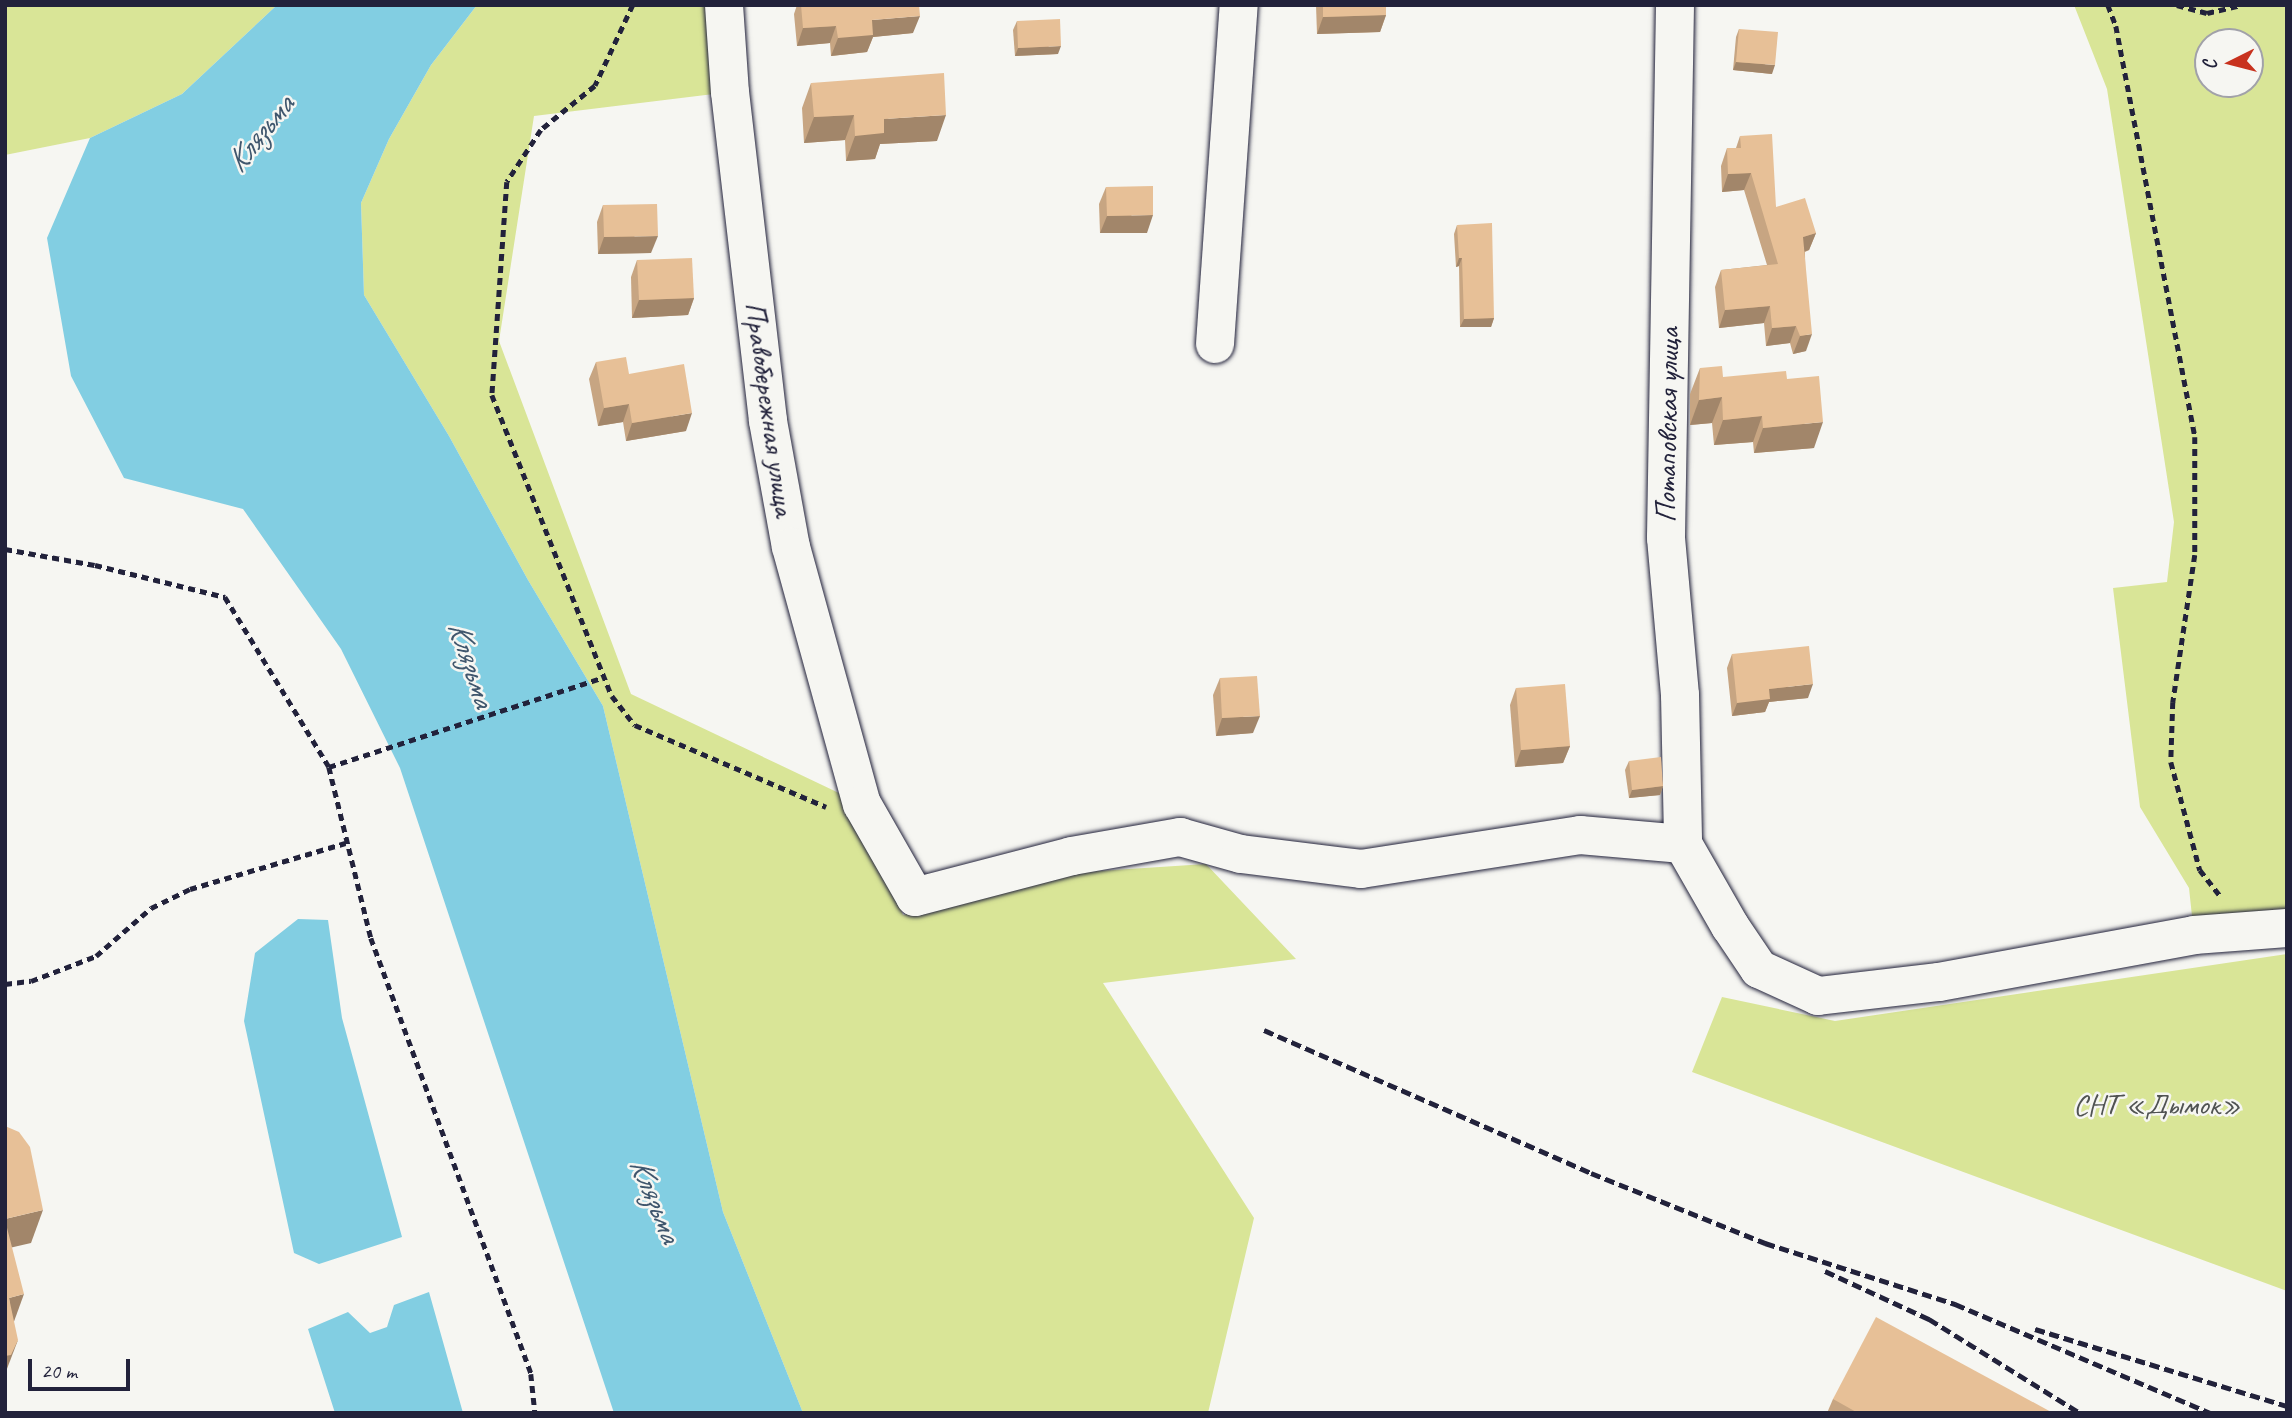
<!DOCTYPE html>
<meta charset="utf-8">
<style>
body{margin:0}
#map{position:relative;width:2292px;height:1418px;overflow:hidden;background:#f6f6f2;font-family:Caveat,sans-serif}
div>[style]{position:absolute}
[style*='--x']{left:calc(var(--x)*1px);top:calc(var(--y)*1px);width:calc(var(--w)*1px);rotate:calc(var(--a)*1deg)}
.green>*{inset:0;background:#d9e597}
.water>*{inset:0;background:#82cee2}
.path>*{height:4.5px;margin-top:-2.25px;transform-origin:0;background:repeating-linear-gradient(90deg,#22223b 0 7px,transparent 0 12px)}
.roads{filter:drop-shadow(0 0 2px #22223b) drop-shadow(0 0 2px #22223b)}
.minor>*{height:38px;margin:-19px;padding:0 19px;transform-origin:19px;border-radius:19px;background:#f6f6f2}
.rail>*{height:5px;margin-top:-2.5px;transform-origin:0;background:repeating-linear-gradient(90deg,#22223b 0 10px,transparent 0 15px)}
.wall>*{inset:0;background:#c7a582}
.shaded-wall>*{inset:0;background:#a2866a}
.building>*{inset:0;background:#e7c097}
span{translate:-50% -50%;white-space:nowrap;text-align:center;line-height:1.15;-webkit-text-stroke:5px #f6f6f2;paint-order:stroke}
.street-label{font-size:30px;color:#22223b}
.park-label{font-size:30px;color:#505352}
.water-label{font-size:32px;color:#3f566d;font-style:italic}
.frame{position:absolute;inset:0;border:7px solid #22223b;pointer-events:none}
.north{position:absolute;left:2194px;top:28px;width:70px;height:70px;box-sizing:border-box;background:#f6f6f2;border:2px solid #a1a1a9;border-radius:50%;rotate:264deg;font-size:19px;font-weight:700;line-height:28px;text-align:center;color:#22223b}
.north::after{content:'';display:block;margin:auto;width:24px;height:32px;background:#c8321e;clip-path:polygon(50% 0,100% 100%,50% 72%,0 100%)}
.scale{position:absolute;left:28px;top:1359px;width:102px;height:32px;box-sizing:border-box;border:4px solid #22223b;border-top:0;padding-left:9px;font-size:21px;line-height:24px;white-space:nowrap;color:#22223b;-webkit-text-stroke:5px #f6f6f2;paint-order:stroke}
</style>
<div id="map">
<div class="green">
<i style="clip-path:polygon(5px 5px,277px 5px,182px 94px,90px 138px,5px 155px)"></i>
<i style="clip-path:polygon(477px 5px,724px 5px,730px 92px,534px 116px,499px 341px,631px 694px,862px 804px,903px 915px,1052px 874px,1206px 864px,1296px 959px,1103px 983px,1254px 1218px,1208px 1413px,803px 1413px,723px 1212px,603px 706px,528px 580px,449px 436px,364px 295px,361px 203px,389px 139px,431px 65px)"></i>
<i style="clip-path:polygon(evenodd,2074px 5px,2287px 5px,2287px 928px,2194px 935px,2189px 888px,2140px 807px,2113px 588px,2167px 582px,2174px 522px,2107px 89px,2074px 5px,2208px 42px,2250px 42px,2250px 84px,2208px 84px,2208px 42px)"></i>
<i style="clip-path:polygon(2287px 954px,2287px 1291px,1692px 1072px,1722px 997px,1835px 1021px)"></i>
</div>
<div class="water">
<i style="clip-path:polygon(277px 5px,477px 5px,431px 65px,389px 139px,361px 203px,364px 295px,449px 436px,528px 580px,603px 706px,723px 1212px,803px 1413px,614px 1413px,400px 768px,341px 649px,243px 509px,124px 478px,71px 376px,47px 238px,90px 138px,182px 94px)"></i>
<i style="clip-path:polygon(298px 919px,328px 920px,342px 1018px,402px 1237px,319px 1264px,294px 1253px,244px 1021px,255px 953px)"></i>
<i style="clip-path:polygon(429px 1292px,463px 1413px,335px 1413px,308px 1329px,348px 1312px,370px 1333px,387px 1327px,394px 1305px)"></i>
</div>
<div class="path">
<i style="--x:633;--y:5;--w:89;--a:115.1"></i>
<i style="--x:595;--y:86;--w:70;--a:140.8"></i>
<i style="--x:541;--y:130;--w:62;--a:123.2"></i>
<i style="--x:507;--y:182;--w:214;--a:94"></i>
<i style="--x:492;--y:395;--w:324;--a:68.3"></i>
<i style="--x:612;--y:696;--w:37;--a:52"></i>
<i style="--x:635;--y:725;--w:208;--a:23.2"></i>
<i style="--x:2108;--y:5;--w:22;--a:69"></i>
<i style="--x:2116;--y:26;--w:419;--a:79.1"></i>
<i style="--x:2195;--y:437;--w:118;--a:90"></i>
<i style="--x:2195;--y:555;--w:149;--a:98.5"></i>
<i style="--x:2173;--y:702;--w:60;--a:91.9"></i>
<i style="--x:2171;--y:762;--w:112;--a:75"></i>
<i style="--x:2200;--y:870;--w:33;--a:52"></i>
<i style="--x:2177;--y:5;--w:31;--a:15"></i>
<i style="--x:2207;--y:13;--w:36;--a:-13"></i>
<i style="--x:5;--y:549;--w:91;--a:10.1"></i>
<i style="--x:95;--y:565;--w:134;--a:13.8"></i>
<i style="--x:225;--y:597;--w:199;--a:58.5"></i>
<i style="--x:329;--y:767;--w:176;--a:76.2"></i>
<i style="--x:371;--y:938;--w:464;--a:69.8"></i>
<i style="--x:531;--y:1374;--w:39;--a:84"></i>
<i style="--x:329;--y:767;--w:290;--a:-18.1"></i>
<i style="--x:5;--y:984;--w:26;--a:-7"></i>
<i style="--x:31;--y:981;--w:70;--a:-21"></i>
<i style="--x:96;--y:956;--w:73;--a:-41.1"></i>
<i style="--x:151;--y:908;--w:43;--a:-26"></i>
<i style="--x:190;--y:889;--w:162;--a:-16.5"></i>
</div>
<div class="roads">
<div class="minor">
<i style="--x:724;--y:5;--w:87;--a:86.1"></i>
<i style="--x:730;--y:92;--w:331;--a:83.4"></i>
<i style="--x:768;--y:421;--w:128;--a:79.7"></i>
<i style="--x:791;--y:547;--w:267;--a:74.6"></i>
<i style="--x:862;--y:804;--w:107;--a:60.3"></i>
<i style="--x:915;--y:897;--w:162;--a:-14.6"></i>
<i style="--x:1072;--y:856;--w:110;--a:-10"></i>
<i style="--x:1180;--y:837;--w:63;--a:15.6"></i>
<i style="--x:1241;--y:854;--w:121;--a:7.1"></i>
<i style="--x:1361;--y:869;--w:222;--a:-8.8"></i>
<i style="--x:1580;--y:835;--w:103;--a:5"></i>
<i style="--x:1675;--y:5;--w:533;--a:90.97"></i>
<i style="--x:1666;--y:538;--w:158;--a:84.9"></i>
<i style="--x:1680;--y:695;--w:149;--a:88.8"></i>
<i style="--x:1683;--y:844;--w:95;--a:60.2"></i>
<i style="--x:1730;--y:926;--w:52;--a:56"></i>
<i style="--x:1759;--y:969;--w:65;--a:24.6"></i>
<i style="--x:1818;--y:996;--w:122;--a:-6.6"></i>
<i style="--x:1939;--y:982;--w:259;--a:-10.4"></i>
<i style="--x:2194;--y:935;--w:93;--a:-4.3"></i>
<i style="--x:1215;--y:344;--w:340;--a:-86"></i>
</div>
</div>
<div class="rail">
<i style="--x:1264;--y:1030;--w:357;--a:23.6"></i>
<i style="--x:1591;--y:1173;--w:188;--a:21.9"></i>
<i style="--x:1765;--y:1243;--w:200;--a:17.8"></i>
<i style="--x:1955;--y:1304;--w:277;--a:23.1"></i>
<i style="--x:1825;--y:1271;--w:115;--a:24.8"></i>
<i style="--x:1929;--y:1319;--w:178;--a:31.9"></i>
<i style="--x:2035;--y:1329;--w:264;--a:17"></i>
</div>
<div class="wall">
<i style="clip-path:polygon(797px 5px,801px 5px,913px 33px,873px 37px,867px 52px,831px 56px,830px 43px,797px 46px,794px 14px)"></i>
<i style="clip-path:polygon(1316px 5px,1386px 5px,1386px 15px,1380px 32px,1317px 34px)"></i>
<i style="clip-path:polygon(1017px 21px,1058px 54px,1015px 56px,1013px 30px)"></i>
<i style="clip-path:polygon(1739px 29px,1772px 74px,1733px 70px,1736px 37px)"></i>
<i style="clip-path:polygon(811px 83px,937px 141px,880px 144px,875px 159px,846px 161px,845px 140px,804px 143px,802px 108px)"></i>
<i style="clip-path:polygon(1740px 136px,1776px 207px,1816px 233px,1809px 250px,1805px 252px,1806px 351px,1793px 354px,1790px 343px,1766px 346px,1764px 323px,1719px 328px,1715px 287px,1721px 270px,1767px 265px,1744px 190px,1722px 192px,1721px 166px,1727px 148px,1736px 148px)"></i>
<i style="clip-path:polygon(1106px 187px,1147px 233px,1100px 233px,1099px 204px)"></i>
<i style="clip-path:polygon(603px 205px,651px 253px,598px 254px,597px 222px)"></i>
<i style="clip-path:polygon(1457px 225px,1494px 318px,1491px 327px,1460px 327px,1459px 266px,1456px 267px,1454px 234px)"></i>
<i style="clip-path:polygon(637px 260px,694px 298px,688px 315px,632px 318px,631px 277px)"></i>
<i style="clip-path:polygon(596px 362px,629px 374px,686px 431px,626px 441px,623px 422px,598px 426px,589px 379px)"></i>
<i style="clip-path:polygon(1700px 368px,1723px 377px,1787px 379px,1814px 448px,1754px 453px,1753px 442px,1714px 445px,1712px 423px,1690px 425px,1690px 394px)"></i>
<i style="clip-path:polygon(1732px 654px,1808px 698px,1769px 702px,1765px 712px,1732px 716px,1727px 668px)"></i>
<i style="clip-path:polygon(1220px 678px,1253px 733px,1216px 736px,1213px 695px)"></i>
<i style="clip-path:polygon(1516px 688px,1570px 746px,1563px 763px,1515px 767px,1510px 705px)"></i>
<i style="clip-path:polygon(1629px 761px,1663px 786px,1660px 795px,1629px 798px,1625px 770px)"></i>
<i style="clip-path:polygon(1833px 1399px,2053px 1413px,1827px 1413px)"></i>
</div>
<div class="shaded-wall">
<i style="clip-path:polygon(1386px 15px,1380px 32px,1317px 34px,1323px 17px)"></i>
<i style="clip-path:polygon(920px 16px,913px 33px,873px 37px,867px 52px,831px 56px,838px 38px,872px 20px)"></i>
<i style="clip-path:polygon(836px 26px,830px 43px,797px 46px,803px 28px)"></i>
<i style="clip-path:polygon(1061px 46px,1058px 54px,1015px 56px,1018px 48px)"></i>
<i style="clip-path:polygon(1736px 62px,1775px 65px,1772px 74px,1733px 70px)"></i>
<i style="clip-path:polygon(854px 115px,845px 140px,804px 143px,814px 117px)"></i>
<i style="clip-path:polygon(946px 115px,937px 141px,880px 144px,875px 159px,846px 161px,855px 136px,884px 119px)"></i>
<i style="clip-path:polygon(1751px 173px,1744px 190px,1722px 192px,1728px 174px)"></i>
<i style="clip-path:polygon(1153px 215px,1147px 233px,1100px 233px,1107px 216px)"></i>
<i style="clip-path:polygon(1816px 233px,1809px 250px,1797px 254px,1803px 237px)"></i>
<i style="clip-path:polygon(658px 236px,651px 253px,598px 254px,604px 237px)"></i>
<i style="clip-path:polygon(1459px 258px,1462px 258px,1459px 266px,1456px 267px)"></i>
<i style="clip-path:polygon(694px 298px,688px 315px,632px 318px,639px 300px)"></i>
<i style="clip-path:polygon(1770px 306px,1764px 323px,1719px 328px,1725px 310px)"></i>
<i style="clip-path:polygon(1494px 318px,1491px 327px,1460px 327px,1464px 319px)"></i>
<i style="clip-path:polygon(1796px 326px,1790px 343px,1766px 346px,1772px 328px)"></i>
<i style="clip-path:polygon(1812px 334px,1806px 351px,1793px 354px,1800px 336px)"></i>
<i style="clip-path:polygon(1722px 397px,1712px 423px,1690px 425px,1699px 400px)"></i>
<i style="clip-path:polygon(629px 404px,623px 422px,598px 426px,604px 408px)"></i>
<i style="clip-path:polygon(692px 413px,686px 431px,626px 441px,632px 423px)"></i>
<i style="clip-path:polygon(1762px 416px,1753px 442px,1714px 445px,1723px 420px)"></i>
<i style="clip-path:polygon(1823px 422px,1814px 448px,1754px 453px,1763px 428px)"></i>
<i style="clip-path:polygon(1813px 684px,1808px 698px,1769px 702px,1765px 712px,1732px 716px,1737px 703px,1769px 689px)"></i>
<i style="clip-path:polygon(1260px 716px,1253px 733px,1216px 736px,1222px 718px)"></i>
<i style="clip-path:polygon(1570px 746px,1563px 763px,1515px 767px,1521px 750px)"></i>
<i style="clip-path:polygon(1663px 786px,1660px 795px,1629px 798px,1632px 790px)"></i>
<i style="clip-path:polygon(43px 1210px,31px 1243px,5px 1249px,5px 1219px)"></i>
<i style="clip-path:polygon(24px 1294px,12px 1327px,9px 1298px)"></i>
<i style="clip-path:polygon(18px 1340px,5px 1374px,5px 1356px)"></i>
</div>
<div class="building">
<i style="clip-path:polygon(801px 5px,919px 5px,920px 16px,872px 20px,873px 35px,838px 38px,836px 26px,803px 28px)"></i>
<i style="clip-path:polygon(1323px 5px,1386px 5px,1386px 15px,1323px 17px)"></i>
<i style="clip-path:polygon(1060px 19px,1061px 46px,1018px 48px,1017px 21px)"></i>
<i style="clip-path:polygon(1739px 29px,1778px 32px,1775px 65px,1736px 62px)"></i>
<i style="clip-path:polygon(944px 73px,946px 115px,884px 119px,884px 133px,855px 136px,854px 115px,814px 117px,811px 83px)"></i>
<i style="clip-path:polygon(1772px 134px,1776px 207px,1805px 198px,1816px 233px,1803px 237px,1812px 334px,1800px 336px,1796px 326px,1772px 328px,1770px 306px,1725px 310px,1721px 270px,1778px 264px,1751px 173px,1728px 174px,1727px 148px,1741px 148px,1740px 136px)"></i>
<i style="clip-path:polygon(1153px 186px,1153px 215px,1107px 216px,1106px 187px)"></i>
<i style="clip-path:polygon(657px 204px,658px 236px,604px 237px,603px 205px)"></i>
<i style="clip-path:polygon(1492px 223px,1494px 318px,1464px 319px,1462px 258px,1459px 258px,1457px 225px)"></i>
<i style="clip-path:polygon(692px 258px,694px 298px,639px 300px,637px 260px)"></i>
<i style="clip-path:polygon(626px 357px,629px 374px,684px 364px,692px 413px,632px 423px,629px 404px,604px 408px,596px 362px)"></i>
<i style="clip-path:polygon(1722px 366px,1723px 377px,1786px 371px,1787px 379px,1819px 376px,1823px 422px,1763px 428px,1762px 416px,1723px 420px,1722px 397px,1699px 400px,1700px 368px)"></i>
<i style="clip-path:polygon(1809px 646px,1813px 684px,1769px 689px,1770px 699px,1737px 703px,1732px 654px)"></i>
<i style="clip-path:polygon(1257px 676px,1260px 716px,1222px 718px,1220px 678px)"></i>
<i style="clip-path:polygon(1565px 684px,1570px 746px,1521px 750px,1516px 688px)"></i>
<i style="clip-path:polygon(1661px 757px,1663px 786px,1632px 790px,1629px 761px)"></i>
<i style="clip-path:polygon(5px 1126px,19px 1132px,30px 1147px,43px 1210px,5px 1219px)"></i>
<i style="clip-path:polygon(5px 1220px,24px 1294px,9px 1298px,18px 1340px,11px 1355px,5px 1356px)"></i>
<i style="clip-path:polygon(1876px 1317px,2053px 1413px,1858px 1413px,1833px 1399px)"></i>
</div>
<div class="street-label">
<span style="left:770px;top:409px;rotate:82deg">Правобережная улица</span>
<span style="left:1667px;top:425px;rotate:-89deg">Потаповская улица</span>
</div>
<div class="park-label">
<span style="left:2157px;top:1104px">СНТ «Дымок»</span>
</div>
<div class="water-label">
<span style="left:260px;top:134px;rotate:-51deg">Клязьма</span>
<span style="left:471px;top:664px;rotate:72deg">Клязьма</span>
<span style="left:655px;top:1200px;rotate:68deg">Клязьма</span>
</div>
<div class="frame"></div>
<div class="north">С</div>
<div class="scale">20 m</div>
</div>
